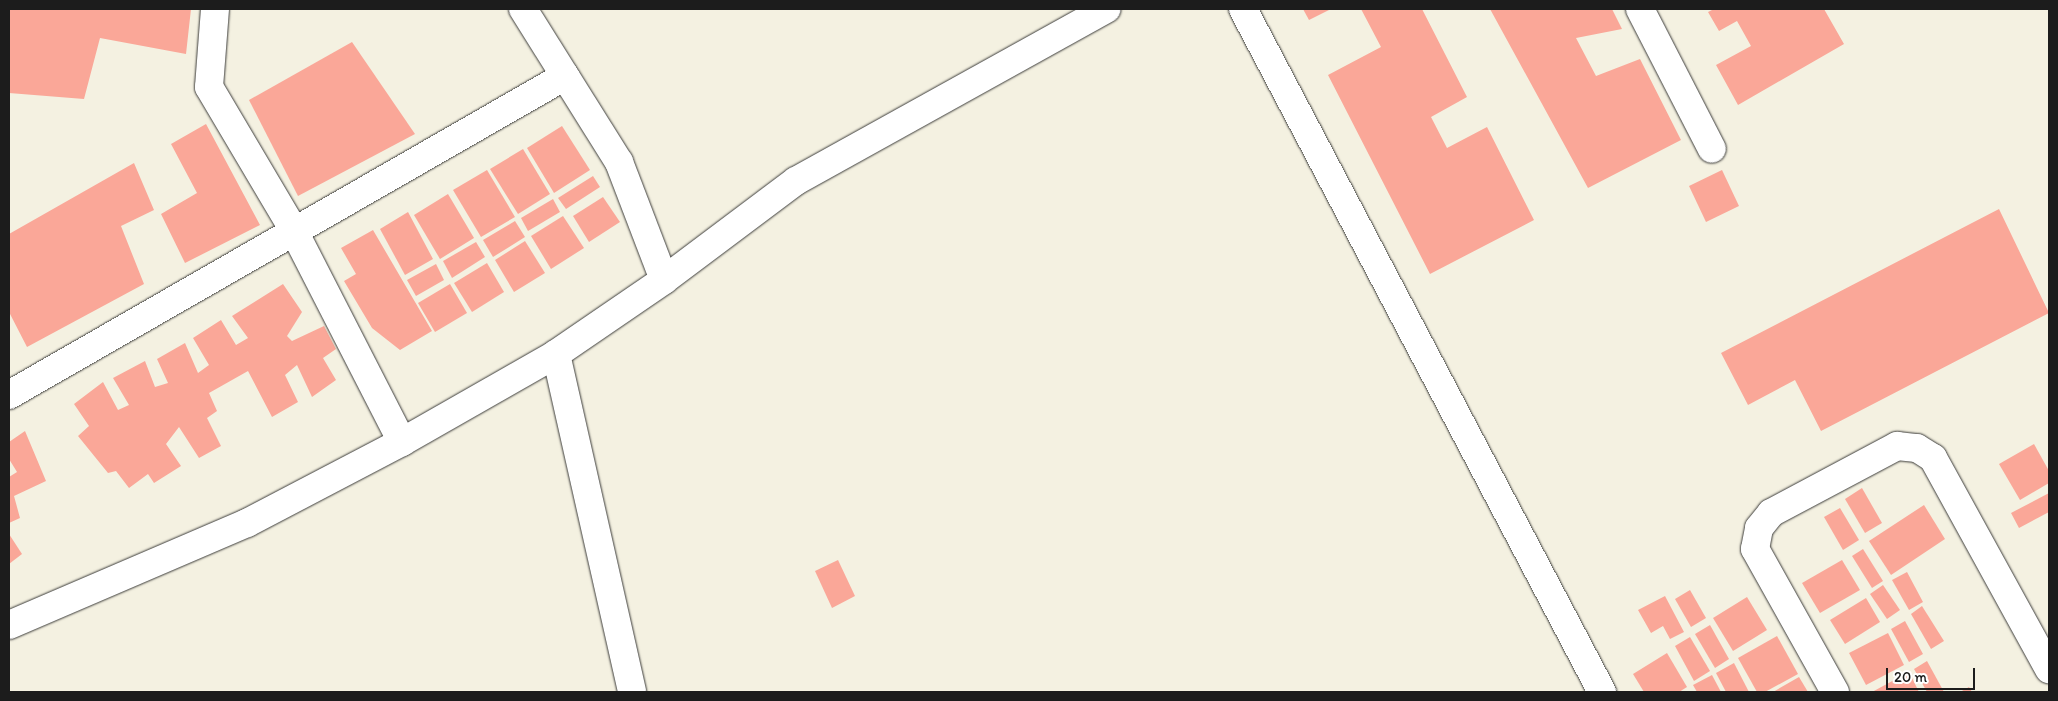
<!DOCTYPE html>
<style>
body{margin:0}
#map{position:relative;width:2058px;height:701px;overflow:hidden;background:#f4f1e1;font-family:Itim,sans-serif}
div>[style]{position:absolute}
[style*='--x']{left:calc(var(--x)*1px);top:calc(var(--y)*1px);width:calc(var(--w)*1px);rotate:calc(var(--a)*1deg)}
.building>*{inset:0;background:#faa798}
.roads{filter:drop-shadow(0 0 1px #3c3c3a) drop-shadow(0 0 1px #3c3c3a)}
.minor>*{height:28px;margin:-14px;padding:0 14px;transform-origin:14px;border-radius:14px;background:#fff}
.tertiary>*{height:28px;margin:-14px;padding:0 14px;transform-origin:14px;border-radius:14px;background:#fff}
span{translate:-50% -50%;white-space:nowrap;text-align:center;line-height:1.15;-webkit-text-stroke:4px #fff;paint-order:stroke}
.frame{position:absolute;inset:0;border:10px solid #1c1c1c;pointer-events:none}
.scale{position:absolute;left:1886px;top:668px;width:89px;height:22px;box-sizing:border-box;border:2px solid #1c1c1c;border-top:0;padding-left:6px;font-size:15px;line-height:18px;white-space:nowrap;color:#1c1c1c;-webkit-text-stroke:4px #fff;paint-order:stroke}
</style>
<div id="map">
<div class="building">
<i style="clip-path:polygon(9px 9px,191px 9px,186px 54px,100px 38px,84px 99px,9px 93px)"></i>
<i style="clip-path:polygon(1303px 9px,1331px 9px,1309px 20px)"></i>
<i style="clip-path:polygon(1361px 9px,1422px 9px,1467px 97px,1431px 117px,1447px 148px,1487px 127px,1534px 220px,1430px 274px,1328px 75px,1381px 47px)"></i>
<i style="clip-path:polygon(1490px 9px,1612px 9px,1622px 29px,1576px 38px,1596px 76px,1640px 59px,1681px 140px,1588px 188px)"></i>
<i style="clip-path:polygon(1714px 9px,1824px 9px,1844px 44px,1738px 105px,1716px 65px,1751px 46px,1737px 21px,1719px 31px,1708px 12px)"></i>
<i style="clip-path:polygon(352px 42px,415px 134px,298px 196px,249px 100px)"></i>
<i style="clip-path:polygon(206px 124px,260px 225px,185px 263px,161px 214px,197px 193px,171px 144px)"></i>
<i style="clip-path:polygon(562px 126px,590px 170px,554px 193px,527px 148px)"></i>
<i style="clip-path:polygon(523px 149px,550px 194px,518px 214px,490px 169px)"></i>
<i style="clip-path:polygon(134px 163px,154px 210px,121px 226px,144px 284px,27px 347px,9px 312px,9px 234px)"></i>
<i style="clip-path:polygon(487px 170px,515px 217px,481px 237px,453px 190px)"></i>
<i style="clip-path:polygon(1722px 170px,1739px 206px,1706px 222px,1689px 186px)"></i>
<i style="clip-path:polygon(593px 176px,600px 187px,566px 209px,558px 198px)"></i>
<i style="clip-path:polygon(448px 194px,474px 238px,440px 259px,414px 215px)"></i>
<i style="clip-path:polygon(603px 197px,620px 222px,589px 242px,573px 216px)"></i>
<i style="clip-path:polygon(553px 199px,560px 212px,528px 231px,521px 218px)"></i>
<i style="clip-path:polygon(1999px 209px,2049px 313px,1821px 431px,1795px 380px,1748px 405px,1721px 353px)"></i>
<i style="clip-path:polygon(408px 212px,433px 259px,405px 275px,380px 229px)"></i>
<i style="clip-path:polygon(563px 216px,584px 248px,551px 269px,531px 236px)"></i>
<i style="clip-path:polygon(515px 221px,525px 237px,493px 257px,483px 240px)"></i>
<i style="clip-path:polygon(373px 230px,432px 331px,400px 350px,372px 328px,344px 281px,356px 274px,341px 248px)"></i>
<i style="clip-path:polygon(525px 241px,545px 273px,514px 292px,495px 260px)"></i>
<i style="clip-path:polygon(476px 242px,485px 257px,452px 278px,443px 261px)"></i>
<i style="clip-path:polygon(487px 263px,504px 292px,472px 312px,454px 283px)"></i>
<i style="clip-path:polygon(436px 264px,444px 280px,416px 296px,407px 280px)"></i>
<i style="clip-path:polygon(283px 284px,302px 312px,287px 336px,292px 341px,324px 326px,336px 349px,323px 358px,336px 380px,312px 397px,297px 365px,285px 375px,298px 402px,272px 417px,248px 371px,209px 393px,217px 411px,207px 418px,221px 446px,199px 458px,179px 427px,166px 444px,181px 466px,154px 483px,148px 474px,129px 488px,116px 471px,108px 473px,78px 436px,89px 426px,74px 404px,103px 382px,118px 410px,129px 405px,113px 378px,145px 361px,155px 387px,168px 383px,157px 359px,185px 343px,198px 373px,209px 365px,193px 338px,221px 320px,236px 345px,248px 338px,232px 316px)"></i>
<i style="clip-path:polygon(450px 284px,467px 313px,435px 332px,418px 303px)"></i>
<i style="clip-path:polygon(25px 431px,46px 481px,14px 496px,20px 518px,9px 523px,9px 477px,17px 472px,9px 459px,9px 442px)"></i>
<i style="clip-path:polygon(2034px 444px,2049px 471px,2049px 483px,2020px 500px,1999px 464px)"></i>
<i style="clip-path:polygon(1862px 488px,1882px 523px,1865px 533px,1845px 499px)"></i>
<i style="clip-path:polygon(2049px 493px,2049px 512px,2019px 528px,2011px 513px)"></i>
<i style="clip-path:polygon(1924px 505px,1945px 539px,1891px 575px,1869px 541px)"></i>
<i style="clip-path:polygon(1840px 508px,1859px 540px,1843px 550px,1824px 517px)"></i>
<i style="clip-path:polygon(9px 534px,22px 554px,9px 564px)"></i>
<i style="clip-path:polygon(1863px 549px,1883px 581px,1872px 588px,1852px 556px)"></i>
<i style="clip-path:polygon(838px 560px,855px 596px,832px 608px,815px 571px)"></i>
<i style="clip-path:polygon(1842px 560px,1860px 590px,1820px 613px,1802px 583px)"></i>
<i style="clip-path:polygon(1907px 572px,1923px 602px,1909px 610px,1892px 580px)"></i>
<i style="clip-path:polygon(1883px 585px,1900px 610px,1887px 619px,1870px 594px)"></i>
<i style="clip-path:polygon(1690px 590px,1706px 618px,1691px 627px,1675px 599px)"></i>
<i style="clip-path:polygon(1665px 596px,1684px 632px,1670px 639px,1663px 626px,1651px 633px,1638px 610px)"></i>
<i style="clip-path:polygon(1747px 597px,1767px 630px,1733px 651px,1713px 618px)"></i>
<i style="clip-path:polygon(1866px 598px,1880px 622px,1845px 644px,1830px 620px)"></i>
<i style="clip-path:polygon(1922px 606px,1944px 641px,1931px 649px,1911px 614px)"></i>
<i style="clip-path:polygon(1905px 621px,1923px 654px,1909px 662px,1891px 629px)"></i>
<i style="clip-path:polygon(1710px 625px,1729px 659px,1715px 668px,1695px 634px)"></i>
<i style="clip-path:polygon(1888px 633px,1904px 665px,1866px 685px,1849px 653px)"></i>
<i style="clip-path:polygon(1777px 636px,1798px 674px,1765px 692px,1757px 692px,1738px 658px)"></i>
<i style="clip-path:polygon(1690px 637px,1710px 671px,1694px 681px,1675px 646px)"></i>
<i style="clip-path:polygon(1667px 653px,1687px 687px,1679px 692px,1644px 692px,1633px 674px)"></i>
<i style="clip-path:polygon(1927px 661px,1944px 692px,1927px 692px,1914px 669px)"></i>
<i style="clip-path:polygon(1734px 663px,1749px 692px,1726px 692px,1716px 673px)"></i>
<i style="clip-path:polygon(1909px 672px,1919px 692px,1872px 692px)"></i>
<i style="clip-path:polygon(1712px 675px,1721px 692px,1697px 692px,1693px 685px)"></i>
<i style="clip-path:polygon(1799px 677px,1808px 692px,1773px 692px)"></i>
<i style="clip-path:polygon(1969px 687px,1972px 692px,1960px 692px)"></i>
</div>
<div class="roads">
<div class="minor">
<i style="--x:215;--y:9;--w:78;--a:94.4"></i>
<i style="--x:209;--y:87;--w:167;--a:59.4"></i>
<i style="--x:294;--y:231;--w:237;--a:62.9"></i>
<i style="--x:523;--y:9;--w:181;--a:57.9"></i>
<i style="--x:619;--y:162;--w:126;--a:69.1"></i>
<i style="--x:1243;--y:9;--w:772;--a:62.27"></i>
<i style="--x:1640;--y:9;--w:157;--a:62.8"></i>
<i style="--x:556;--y:354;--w:346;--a:77.3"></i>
<i style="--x:9;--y:395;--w:641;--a:-29.84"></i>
<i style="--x:1835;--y:692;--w:164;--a:-119.2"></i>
<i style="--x:1755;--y:549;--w:21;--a:-79"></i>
<i style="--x:1759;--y:528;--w:19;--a:-51"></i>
<i style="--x:1771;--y:513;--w:143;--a:-28"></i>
<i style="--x:1897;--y:446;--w:20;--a:6"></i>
<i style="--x:1917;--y:448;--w:19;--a:32"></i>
<i style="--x:1933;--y:458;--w:241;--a:61.2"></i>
</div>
<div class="tertiary">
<i style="--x:9;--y:625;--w:259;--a:-23.2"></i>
<i style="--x:247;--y:523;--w:175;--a:-27.6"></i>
<i style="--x:402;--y:442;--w:177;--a:-29.7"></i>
<i style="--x:556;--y:354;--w:131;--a:-34.4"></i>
<i style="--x:664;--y:280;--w:165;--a:-36.9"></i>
<i style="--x:796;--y:181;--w:355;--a:-29"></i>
</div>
</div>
<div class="frame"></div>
<div class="scale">20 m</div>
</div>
